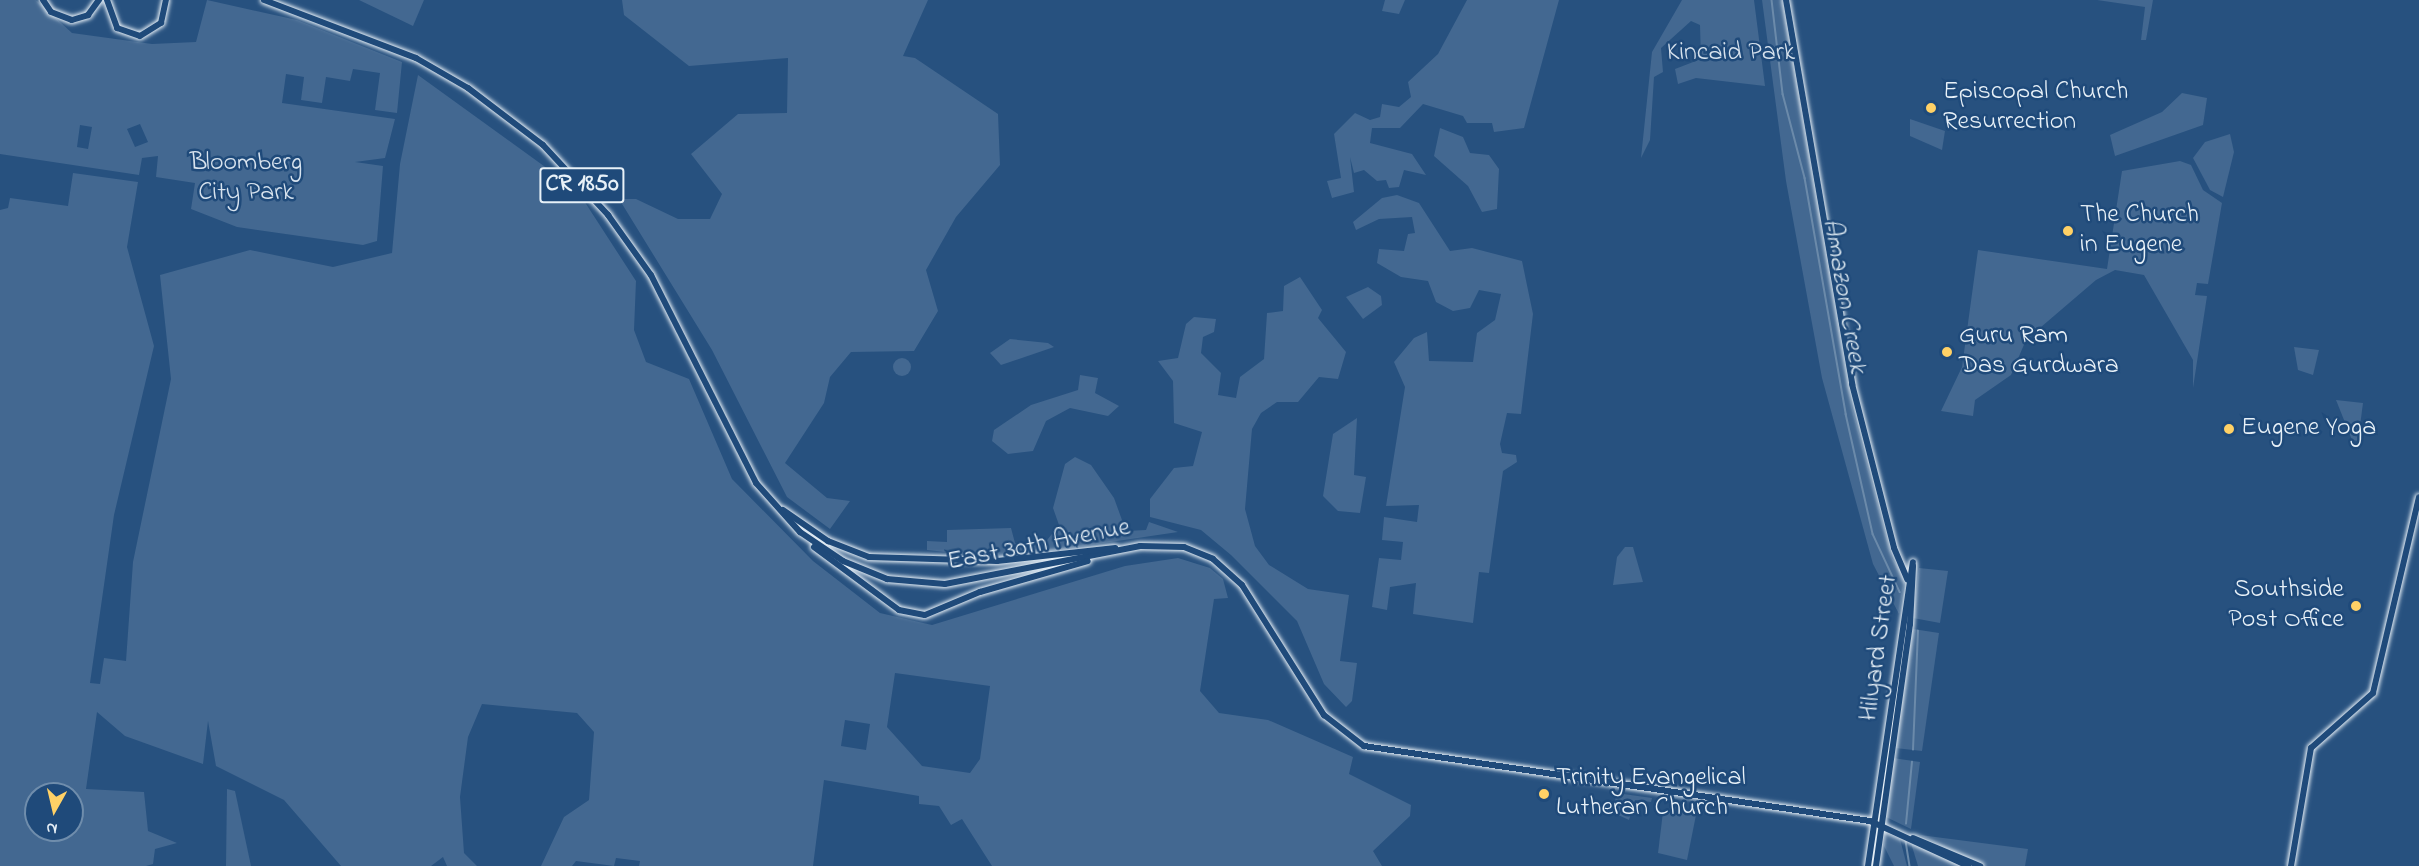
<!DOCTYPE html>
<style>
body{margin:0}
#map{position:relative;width:2419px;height:866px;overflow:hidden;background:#27517f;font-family:"Indie Flower",sans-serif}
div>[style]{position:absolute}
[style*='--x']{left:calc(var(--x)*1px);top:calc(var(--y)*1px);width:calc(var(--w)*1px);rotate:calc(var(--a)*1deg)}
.green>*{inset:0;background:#436891}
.round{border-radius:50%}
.stream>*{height:1.5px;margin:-0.75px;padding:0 0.75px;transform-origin:0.75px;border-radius:0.75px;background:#6b8aaa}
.roads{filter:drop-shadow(0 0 2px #e8f1f8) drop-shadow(0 0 2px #e8f1f8)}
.major>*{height:6px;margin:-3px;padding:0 3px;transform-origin:3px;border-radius:3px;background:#1f4a7a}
.dots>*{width:16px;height:16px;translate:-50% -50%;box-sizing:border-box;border:3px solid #1f4a7a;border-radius:50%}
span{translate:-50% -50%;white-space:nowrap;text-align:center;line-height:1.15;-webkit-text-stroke:5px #1f4a7a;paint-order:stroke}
.shield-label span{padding:2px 4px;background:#1f4a7a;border:2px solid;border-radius:4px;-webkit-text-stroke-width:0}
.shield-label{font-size:24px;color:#e8f1f8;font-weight:700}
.park-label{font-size:26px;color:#d8e3ee}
.poi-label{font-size:26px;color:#e8f1f8}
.left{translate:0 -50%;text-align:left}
.right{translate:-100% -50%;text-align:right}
.street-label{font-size:26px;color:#e8f1f8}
.water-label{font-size:27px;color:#d5e2ec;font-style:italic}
.north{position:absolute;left:24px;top:782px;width:60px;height:60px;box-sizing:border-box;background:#1f4a7a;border:2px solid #6f8dac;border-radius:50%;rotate:188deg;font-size:16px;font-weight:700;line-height:24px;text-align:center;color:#e8f1f8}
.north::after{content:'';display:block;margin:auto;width:21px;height:27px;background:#ffd166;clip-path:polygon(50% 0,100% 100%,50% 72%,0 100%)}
</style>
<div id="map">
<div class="green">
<i style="clip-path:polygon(evenodd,0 0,36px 0,72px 33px,152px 44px,196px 42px,207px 0,297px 20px,402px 62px,397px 113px,375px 110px,380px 73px,353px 69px,350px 81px,326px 77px,322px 103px,301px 100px,304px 77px,286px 74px,282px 103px,395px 119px,385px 158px,355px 162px,383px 166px,377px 241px,363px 245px,237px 227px,191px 209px,195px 183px,156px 177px,158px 156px,142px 158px,139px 175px,0 154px,0 0,140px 124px,148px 142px,135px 147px,127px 129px,140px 124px,0 0,80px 125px,92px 127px,88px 149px,77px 147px,80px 125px)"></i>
<i style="clip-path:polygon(359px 0,424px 0,413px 26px)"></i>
<i style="clip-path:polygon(622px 0,928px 0,903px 56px,915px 58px,998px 114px,1000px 165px,956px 217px,926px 270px,938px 311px,914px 351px,851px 352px,830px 377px,824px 403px,785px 463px,827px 498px,850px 501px,830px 529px,787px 497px,712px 350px,619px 199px,636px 199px,678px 219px,710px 219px,722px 194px,691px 154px,738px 114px,787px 113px,788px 58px,689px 66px,624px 15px)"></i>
<i style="clip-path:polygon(1385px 0,1405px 0,1399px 14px,1382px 11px)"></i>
<i style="clip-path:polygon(1467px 0,1559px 0,1524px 128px,1494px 132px,1492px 123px,1467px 123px,1463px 116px,1423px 104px,1400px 128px,1372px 128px,1370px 143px,1412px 154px,1426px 175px,1404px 170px,1399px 187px,1389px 188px,1386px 180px,1377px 181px,1364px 170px,1354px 173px,1350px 157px,1354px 192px,1332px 198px,1327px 181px,1341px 178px,1334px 134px,1355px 113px,1370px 120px,1380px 117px,1382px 104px,1399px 107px,1411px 97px,1408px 82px,1438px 54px)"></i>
<i style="clip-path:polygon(1682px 0,1754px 0,1765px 86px,1696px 78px,1678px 84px,1675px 69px,1701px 59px,1700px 25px,1691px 21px,1661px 48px,1663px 72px,1654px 77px,1650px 140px,1641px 158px,1652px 52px)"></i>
<i style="clip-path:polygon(1762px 0,1782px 0,1852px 407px,1892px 558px,1905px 578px,1899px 614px,1873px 564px,1822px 378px,1786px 181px)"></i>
<i style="clip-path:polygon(2097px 0,2153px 0,2146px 40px,2141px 40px,2145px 7px)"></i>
<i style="clip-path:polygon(evenodd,418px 75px,577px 190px,636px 281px,634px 330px,646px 362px,689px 379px,732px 479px,813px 561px,880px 613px,932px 625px,1125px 566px,1178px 558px,1210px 568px,1223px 579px,1228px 598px,1214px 599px,1200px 691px,1219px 713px,1268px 720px,1353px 757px,1349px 774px,1411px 805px,1410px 816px,1373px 851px,1382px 866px,992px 866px,962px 819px,951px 825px,939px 806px,919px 804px,919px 796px,824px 780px,813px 866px,639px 866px,640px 861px,616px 858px,614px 866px,576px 861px,572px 866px,541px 866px,564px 817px,589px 800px,594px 732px,577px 713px,482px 704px,468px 737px,460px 797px,464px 853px,477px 866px,447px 866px,443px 857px,431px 866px,341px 866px,284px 800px,216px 766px,208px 721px,203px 764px,125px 736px,97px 712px,86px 789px,144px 792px,148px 831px,177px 843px,155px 849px,153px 864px,146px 866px,0 866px,0 210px,8px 208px,10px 198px,68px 206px,73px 173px,138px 182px,127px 247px,154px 346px,114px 515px,90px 683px,100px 684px,104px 658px,126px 661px,133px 562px,171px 379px,160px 275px,250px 250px,333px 267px,392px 253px,400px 164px,418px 75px,895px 673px,990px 686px,980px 759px,970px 773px,922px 766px,887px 727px,895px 673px,418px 75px,845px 720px,870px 724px,866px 750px,841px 746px,845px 720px,418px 75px,36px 794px,72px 794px,72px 830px,36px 830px,36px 794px)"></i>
<i style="clip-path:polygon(2182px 93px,2207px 98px,2203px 125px,2115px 156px,2110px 135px,2162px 112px)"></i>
<i style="clip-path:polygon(1910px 119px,1945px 131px,1942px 150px,1910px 136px)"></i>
<i style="clip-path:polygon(1440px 128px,1463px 137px,1470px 153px,1489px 155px,1499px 169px,1497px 209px,1482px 212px,1468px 186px,1434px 156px)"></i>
<i style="clip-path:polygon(2230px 134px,2234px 152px,2223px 197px,2210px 190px,2193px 158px,2205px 142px)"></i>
<i style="clip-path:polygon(2180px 161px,2191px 165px,2203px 190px,2222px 203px,2208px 284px,2197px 283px,2195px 295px,2207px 296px,2193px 388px,2193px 360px,2144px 275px,2115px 270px,2096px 280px,2026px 340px,2011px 375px,1975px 400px,1973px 416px,1941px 411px,1962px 367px,1978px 250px,2107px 269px,2122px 171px)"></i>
<i style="clip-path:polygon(1397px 195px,1419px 203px,1450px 251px,1472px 248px,1522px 261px,1533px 314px,1521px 414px,1507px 413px,1500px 444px,1502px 453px,1516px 455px,1517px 462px,1503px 471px,1489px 573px,1479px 572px,1473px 623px,1413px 614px,1416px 583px,1390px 587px,1387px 610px,1372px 607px,1379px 558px,1401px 560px,1403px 542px,1382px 540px,1384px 517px,1417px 522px,1419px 505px,1386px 506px,1405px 387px,1394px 362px,1414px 338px,1427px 332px,1429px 361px,1473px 362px,1477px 333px,1495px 320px,1501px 294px,1479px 290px,1470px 308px,1453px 311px,1436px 302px,1428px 281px,1401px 277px,1377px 263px,1379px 249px,1404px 251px,1408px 234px,1415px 233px,1412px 217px,1379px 219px,1356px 230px,1353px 222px,1382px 198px)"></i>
<i style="clip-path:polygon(1300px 277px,1322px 310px,1318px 318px,1346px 352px,1338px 379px,1319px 377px,1298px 402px,1277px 402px,1261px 413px,1252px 429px,1245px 509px,1255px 546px,1269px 565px,1308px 589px,1349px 595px,1340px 661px,1357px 663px,1352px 701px,1346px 707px,1324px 684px,1297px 621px,1231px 555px,1201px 530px,1150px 517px,1150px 499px,1174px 468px,1193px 466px,1202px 432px,1174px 423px,1173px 381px,1158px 361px,1178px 358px,1186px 324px,1194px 317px,1216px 319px,1214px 332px,1203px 337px,1201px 353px,1221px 373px,1218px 395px,1236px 398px,1240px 377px,1264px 359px,1267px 313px,1283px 311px,1284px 286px)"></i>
<i style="clip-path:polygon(1368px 287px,1381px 296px,1382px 305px,1363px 319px,1346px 297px)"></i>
<i style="clip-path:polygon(1010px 339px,1048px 343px,1054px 347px,1001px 365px,990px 353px)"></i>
<i style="clip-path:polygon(2294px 347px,2319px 350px,2313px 375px,2298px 370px)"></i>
<i class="round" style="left:893px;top:358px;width:18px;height:18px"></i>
<i style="clip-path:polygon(1080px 375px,1098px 378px,1095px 393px,1119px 406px,1108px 416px,1070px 408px,1046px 421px,1033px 451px,1008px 454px,992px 441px,994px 430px,1031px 405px,1078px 390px)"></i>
<i style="clip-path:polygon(2336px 400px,2363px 403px,2358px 441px,2352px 440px)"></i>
<i style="clip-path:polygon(1357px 418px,1354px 475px,1366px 477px,1360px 513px,1338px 511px,1323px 496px,1333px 434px)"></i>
<i style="clip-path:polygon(1075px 457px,1091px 465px,1114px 498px,1126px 531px,1146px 530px,1149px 522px,1178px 532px,1002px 558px,927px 550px,927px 541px,947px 542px,947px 530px,1011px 528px,1015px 543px,1044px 544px,1059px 525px,1053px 508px,1065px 464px)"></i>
<i style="clip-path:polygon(1625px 547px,1633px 547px,1643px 582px,1613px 585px,1617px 557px)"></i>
<i style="clip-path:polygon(1919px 568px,1948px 571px,1940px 623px,1913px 618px)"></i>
<i style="clip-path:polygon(1913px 629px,1939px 633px,1922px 751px,1895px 748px)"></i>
<i style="clip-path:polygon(1893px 758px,1920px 762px,1911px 829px,1886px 817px)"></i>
<i style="clip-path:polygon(227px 789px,235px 791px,251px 866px,226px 866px)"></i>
<i style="clip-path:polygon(1616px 793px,1652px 798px,1651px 802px,1635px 800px,1629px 820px,1614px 813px)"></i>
<i style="clip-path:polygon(1674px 806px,1696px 815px,1687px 860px,1658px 853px,1663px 812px)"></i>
<i style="clip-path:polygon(1885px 833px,1900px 839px,1907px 866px,1894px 866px,1884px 846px)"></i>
<i style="clip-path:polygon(1920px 835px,2028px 849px,2025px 866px,1982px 866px)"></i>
<i style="clip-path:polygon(1911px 843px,1964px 866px,1918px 866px)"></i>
</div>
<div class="stream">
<i style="--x:1772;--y:0;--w:95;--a:83.3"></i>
<i style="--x:1783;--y:94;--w:87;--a:75.3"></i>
<i style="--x:1805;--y:178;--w:240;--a:80.1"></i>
<i style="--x:1846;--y:414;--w:123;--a:77.3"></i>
<i style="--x:1873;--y:534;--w:64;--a:65"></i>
<i style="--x:1913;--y:750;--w:119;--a:-87.6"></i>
<i style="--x:1906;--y:824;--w:62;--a:-84.5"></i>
<i style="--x:1906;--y:841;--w:25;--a:81"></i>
</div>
<div class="roads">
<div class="major">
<i style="--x:43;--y:0;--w:14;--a:56"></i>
<i style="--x:51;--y:12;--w:22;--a:21"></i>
<i style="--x:72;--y:20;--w:17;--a:-17"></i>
<i style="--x:88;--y:15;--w:19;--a:-54"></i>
<i style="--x:107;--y:0;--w:30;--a:70"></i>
<i style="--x:117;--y:28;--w:24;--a:19"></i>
<i style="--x:140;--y:36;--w:25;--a:-32"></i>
<i style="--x:161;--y:23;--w:24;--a:-78"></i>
<i style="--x:264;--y:0;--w:163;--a:20.9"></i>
<i style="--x:416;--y:58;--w:60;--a:30"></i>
<i style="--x:468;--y:88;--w:94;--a:37.2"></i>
<i style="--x:543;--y:145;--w:96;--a:47.1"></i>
<i style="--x:608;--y:215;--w:74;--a:54.4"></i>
<i style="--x:651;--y:275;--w:233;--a:63.2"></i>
<i style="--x:756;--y:483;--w:66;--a:48.1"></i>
<i style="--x:800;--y:532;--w:52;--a:34"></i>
<i style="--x:843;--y:561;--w:48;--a:22.2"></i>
<i style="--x:887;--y:579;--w:58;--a:4.9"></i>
<i style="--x:945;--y:584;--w:199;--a:-11"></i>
<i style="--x:1140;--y:546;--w:44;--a:1.3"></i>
<i style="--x:1184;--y:547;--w:31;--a:22"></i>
<i style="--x:1213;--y:559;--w:39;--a:42"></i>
<i style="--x:1242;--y:585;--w:154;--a:57.8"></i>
<i style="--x:1324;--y:715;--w:51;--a:37.8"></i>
<i style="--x:1364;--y:746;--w:512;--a:8.43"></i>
<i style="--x:1870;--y:821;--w:108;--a:24.7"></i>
<i style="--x:1786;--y:0;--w:390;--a:80.2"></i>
<i style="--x:1852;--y:384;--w:169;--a:75.6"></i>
<i style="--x:1894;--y:548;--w:34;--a:67"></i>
<i style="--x:783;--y:510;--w:55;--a:34.6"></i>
<i style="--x:828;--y:541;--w:44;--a:21.3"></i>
<i style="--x:869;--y:557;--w:128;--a:1.8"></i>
<i style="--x:997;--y:561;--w:119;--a:-6.3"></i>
<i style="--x:814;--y:547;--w:106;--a:36.5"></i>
<i style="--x:899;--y:610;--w:26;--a:11"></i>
<i style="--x:925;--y:615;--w:60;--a:-22.7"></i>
<i style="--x:980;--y:592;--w:112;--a:-16"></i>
<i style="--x:1913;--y:838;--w:73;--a:22.7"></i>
<i style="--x:1868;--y:866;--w:307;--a:-81.6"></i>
<i style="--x:1876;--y:866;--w:244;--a:-82"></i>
<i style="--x:1910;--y:624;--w:58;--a:-87"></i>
<i style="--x:2291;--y:866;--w:120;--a:-80.4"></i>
<i style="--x:2311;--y:748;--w:83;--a:-41.6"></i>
<i style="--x:2373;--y:693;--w:201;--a:-76.8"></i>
</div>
</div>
<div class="dots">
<i style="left:1931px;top:108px;background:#ffd166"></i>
<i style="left:2068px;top:231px;background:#ffd166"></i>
<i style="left:1947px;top:352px;background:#ffd166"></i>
<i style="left:2229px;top:429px;background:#ffd166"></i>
<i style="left:2356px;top:606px;background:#ffd166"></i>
<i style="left:1544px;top:794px;background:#ffd166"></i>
</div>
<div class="shield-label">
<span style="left:582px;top:185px">CR 1850</span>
</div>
<div class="park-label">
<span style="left:1731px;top:54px">Kincaid Park</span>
<span style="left:246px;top:179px">Bloomberg<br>City Park</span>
</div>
<div class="poi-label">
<span class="left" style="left:1943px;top:108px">Episcopal Church<br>Resurrection</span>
<span class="left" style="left:2080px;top:231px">The Church<br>in Eugene</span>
<span class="left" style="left:1959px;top:352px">Guru Ram<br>Das Gurdwara</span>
<span class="left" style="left:2241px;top:429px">Eugene Yoga</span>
<span class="right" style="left:2344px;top:606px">Southside<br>Post Office</span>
<span class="left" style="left:1556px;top:794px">Trinity Evangelical<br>Lutheran Church</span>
</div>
<div class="street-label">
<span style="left:1039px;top:546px;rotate:-11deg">East 30th Avenue</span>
<span style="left:1880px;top:648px;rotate:-82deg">Hilyard Street</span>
</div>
<div class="water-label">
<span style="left:1844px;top:296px;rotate:80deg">Amazon Creek</span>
</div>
<div class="north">N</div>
</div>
